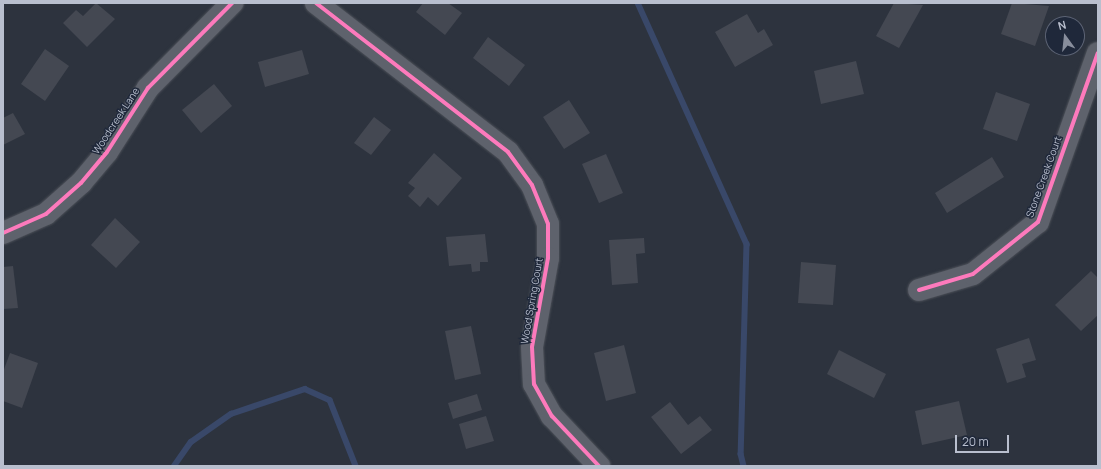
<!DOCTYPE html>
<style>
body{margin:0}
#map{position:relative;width:1101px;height:469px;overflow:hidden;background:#2d333e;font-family:Manrope,sans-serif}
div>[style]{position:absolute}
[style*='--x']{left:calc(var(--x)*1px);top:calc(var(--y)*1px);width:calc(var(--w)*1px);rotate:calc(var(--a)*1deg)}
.stream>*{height:5.5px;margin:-2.75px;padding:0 2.75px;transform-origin:2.75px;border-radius:2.75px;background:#394869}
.building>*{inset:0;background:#444852}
.roads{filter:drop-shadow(0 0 1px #4c5058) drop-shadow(0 0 1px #4c5058)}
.minor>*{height:22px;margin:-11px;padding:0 11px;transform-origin:11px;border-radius:11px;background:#5e626c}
.cycleway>*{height:4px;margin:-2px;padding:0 2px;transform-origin:2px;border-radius:2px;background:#fd7abc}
span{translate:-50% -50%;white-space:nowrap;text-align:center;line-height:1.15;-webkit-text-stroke:3px #1f283a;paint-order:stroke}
.street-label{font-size:10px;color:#b9bfce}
.frame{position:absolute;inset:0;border:4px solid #b9bfce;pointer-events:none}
.north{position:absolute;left:1045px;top:16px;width:40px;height:40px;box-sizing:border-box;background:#1f283a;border:1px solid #5d6475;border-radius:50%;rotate:345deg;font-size:11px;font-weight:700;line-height:16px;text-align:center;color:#b9bfce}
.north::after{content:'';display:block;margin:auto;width:14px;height:18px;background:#888e9c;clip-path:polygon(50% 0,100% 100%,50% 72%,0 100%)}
.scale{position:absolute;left:955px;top:435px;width:54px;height:18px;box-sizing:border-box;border:2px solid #b9bfce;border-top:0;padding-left:5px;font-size:12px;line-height:14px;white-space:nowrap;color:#b9bfce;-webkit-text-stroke:3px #1f283a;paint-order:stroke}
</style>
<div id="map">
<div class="stream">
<i style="--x:638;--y:3;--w:265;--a:65.7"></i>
<i style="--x:747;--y:244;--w:210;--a:91.6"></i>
<i style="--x:741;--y:454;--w:12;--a:76"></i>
<i style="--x:174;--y:466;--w:29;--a:-55"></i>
<i style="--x:191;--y:442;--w:49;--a:-35"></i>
<i style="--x:231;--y:414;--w:78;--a:-18.7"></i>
<i style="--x:305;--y:389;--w:27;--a:24"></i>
<i style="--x:330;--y:400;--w:71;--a:68.5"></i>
</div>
<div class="building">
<i style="clip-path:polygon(96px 3px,115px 19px,87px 47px,63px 23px,76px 10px,83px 16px)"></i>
<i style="clip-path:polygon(423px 3px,448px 3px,462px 13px,445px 35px,416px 12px)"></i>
<i style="clip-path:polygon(894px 3px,923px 5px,899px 48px,876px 36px)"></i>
<i style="clip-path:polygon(1012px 3px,1049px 6px,1035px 46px,1001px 34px)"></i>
<i style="clip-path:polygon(747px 14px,758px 33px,764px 29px,773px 45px,735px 67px,715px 32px)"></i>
<i style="clip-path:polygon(488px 37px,525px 65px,509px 86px,473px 58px)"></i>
<i style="clip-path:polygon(45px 49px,69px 66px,45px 101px,21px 84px)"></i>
<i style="clip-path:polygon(302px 50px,309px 74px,265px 87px,258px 62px)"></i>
<i style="clip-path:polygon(856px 61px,864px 94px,821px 104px,814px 71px)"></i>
<i style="clip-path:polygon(214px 84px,232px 106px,201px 133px,182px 110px)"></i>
<i style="clip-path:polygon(996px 92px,1030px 104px,1017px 141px,983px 129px)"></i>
<i style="clip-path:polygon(569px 100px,590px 133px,564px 149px,543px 117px)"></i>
<i style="clip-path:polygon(13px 113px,25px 134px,3px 145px,3px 118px)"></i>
<i style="clip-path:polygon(374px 117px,391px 130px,371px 155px,354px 143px)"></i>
<i style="clip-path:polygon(434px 153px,462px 178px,438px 206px,428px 197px,420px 207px,408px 196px,415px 188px,408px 183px)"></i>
<i style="clip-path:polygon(606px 154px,623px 193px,599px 203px,582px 164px)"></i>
<i style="clip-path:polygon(992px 157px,1004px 177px,947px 213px,935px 193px)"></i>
<i style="clip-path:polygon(115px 218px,140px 242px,116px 268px,91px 245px)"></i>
<i style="clip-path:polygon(485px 234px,488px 262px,480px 262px,480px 271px,472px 272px,471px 264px,449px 266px,446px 237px)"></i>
<i style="clip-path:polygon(644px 238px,645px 253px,636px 254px,638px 283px,612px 285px,609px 240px)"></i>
<i style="clip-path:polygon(801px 262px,836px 265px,833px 305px,798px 303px)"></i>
<i style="clip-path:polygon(13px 266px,18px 308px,3px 309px,3px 267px)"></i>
<i style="clip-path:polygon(1091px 271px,1098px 278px,1098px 315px,1081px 331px,1055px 305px)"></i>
<i style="clip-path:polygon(471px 326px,481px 374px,455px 380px,445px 331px)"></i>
<i style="clip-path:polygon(1029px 338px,1036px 360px,1022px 364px,1026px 377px,1007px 383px,996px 349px)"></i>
<i style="clip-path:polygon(624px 345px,636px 393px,606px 401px,594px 353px)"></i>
<i style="clip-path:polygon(839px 350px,886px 374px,874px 398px,827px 374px)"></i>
<i style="clip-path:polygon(10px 353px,38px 363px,22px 408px,3px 401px,3px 372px)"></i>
<i style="clip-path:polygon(477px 394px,482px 410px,453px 419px,448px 403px)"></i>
<i style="clip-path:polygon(959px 401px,967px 435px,922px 445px,915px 411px)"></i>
<i style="clip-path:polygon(670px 402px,688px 425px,700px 416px,712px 430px,681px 454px,651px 417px)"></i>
<i style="clip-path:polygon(486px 416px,494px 441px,466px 449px,459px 424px)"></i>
</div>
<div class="roads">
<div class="minor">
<i style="--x:316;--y:3;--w:243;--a:37.8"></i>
<i style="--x:508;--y:152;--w:41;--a:54"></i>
<i style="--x:532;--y:185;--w:42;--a:67.7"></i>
<i style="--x:548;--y:224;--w:34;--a:90"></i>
<i style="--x:548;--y:258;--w:90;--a:100.2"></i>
<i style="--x:532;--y:347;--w:37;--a:87"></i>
<i style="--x:534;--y:384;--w:37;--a:61"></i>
<i style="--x:552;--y:416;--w:69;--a:46.8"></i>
<i style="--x:3;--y:233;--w:47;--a:-23.8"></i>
<i style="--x:46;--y:214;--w:47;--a:-41.5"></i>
<i style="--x:81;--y:183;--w:40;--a:-50"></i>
<i style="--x:107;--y:152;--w:76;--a:-57.4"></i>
<i style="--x:148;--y:88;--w:120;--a:-45.3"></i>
<i style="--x:919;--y:290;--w:56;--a:-16.5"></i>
<i style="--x:973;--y:274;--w:83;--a:-38.7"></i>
<i style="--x:1038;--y:222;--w:179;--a:-70.5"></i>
</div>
</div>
<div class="cycleway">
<i style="--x:316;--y:3;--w:243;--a:37.8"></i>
<i style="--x:508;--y:152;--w:41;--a:54"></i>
<i style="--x:532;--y:185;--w:42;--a:67.7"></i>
<i style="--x:548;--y:224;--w:34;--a:90"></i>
<i style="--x:548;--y:258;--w:90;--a:100.2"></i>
<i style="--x:532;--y:347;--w:37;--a:87"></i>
<i style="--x:534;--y:384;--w:37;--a:61"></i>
<i style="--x:552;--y:416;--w:69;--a:46.8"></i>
<i style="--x:3;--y:233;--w:47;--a:-23.8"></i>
<i style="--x:46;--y:214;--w:47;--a:-41.5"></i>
<i style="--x:81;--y:183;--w:40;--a:-50"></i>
<i style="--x:107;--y:152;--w:76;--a:-57.4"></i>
<i style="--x:148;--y:88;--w:120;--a:-45.3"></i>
<i style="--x:919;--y:290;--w:56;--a:-16.5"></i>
<i style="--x:973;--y:274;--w:83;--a:-38.7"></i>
<i style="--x:1038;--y:222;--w:179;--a:-70.5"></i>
</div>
<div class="street-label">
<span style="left:116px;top:121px;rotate:-57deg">Woodcreek Lane</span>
<span style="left:1044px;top:177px;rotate:-70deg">Stone Creek Court</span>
<span style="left:532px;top:301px;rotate:-80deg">Wood Spring Court</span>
</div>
<div class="frame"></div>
<div class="north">N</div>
<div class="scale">20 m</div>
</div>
